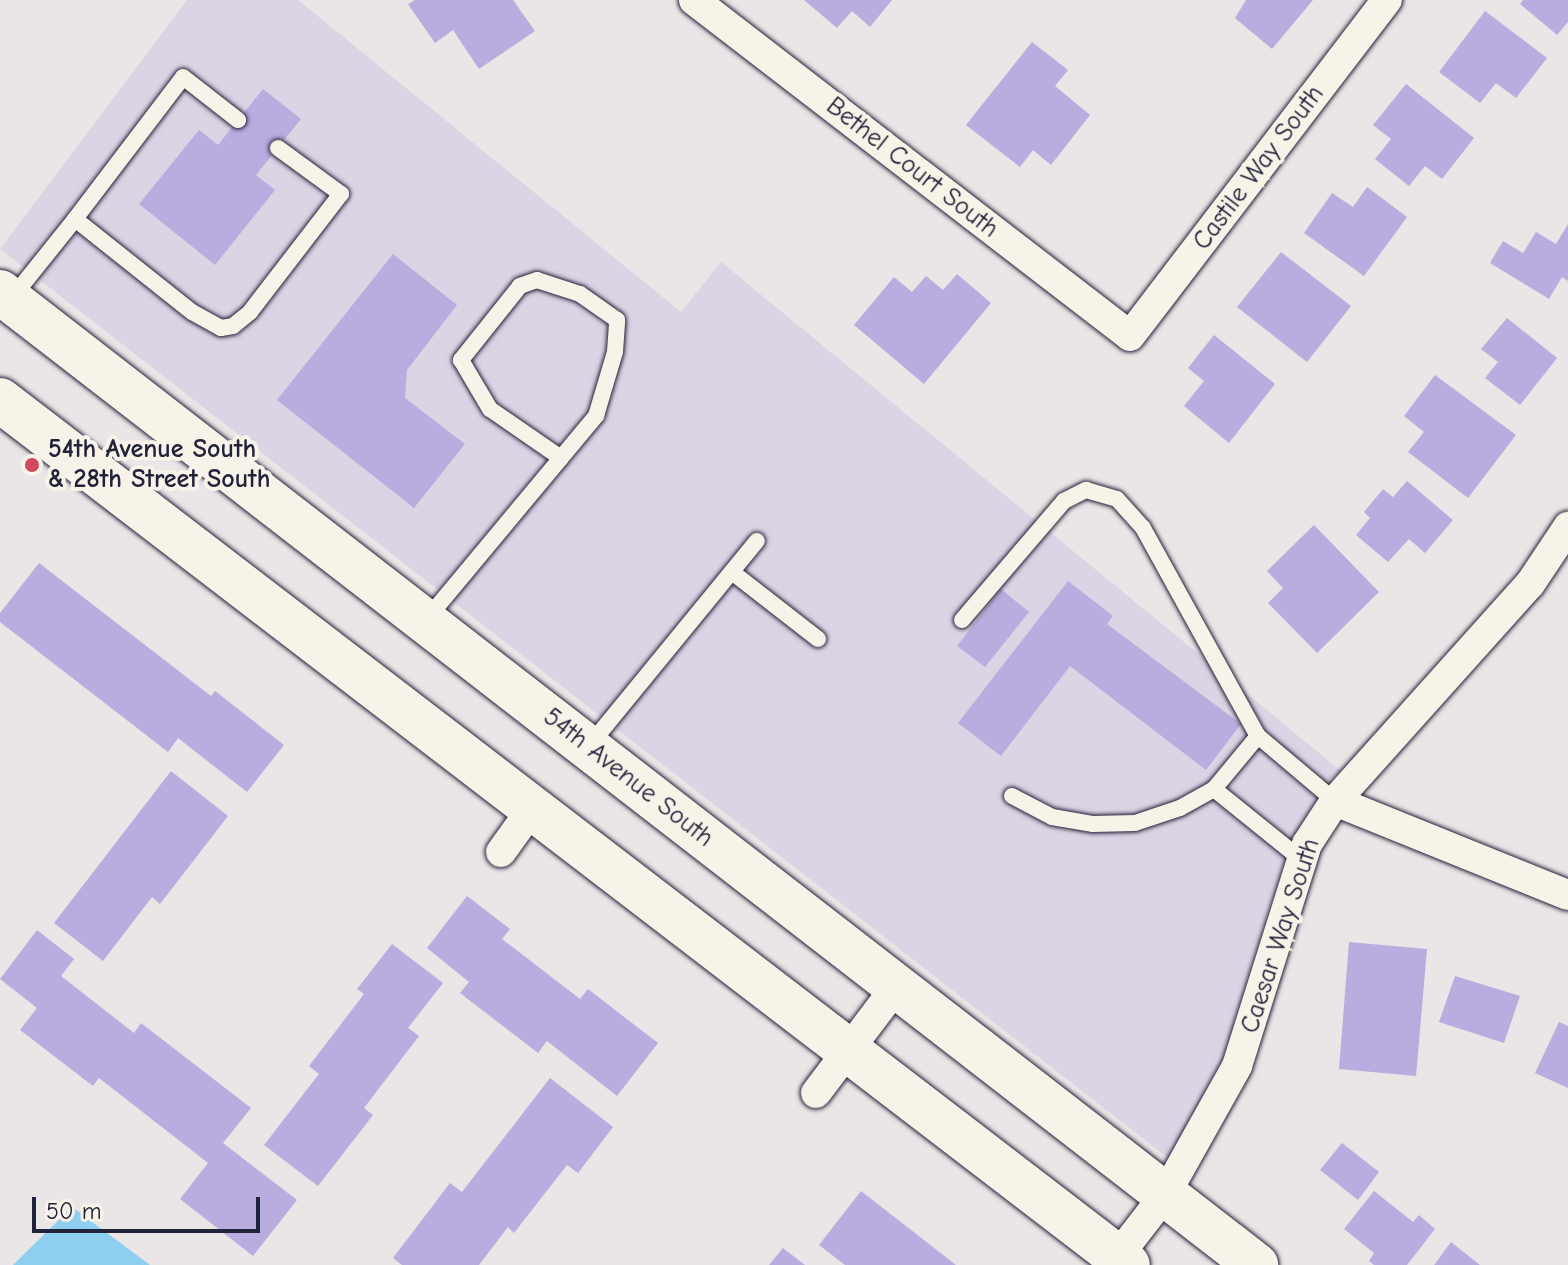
<!DOCTYPE html>
<style>
body{margin:0}
#map{position:relative;width:1568px;height:1265px;overflow:hidden;background:#eae5e6;font-family:"Comic Neue",sans-serif}
div>[style]{position:absolute}
[style*='--x']{left:calc(var(--x)*1px);top:calc(var(--y)*1px);width:calc(var(--w)*1px);rotate:calc(var(--a)*1deg)}
.built>*{inset:0;background:#dbd4e4}
.water>*{inset:0;background:#8eceef}
.building>*{inset:0;background:#b8adde}
.roads{filter:drop-shadow(0 0 2px #22223b) drop-shadow(0 0 2px #22223b)}
.service>*{height:16px;margin:-8px;padding:0 8px;transform-origin:8px;border-radius:8px;background:#f7f3e8}
.minor>*{height:30px;margin:-15px;padding:0 15px;transform-origin:15px;border-radius:15px;background:#f7f3e8}
.secondary>*{height:44px;margin:-22px;padding:0 22px;transform-origin:22px;border-radius:22px;background:#f7f3e8}
.dots>*{width:22px;height:22px;translate:-50% -50%;box-sizing:border-box;border:4px solid #f7f3e8;border-radius:50%}
span{translate:-50% -50%;white-space:nowrap;text-align:center;line-height:1.15;-webkit-text-stroke:8px #f7f3e8;paint-order:stroke}
.street-label{font-size:26px;color:#22223b}
.poi-label{font-size:26px;color:#22223b;font-weight:700}
.left{translate:0 -50%;text-align:left}
.scale{position:absolute;left:32px;top:1197px;width:228px;height:36px;box-sizing:border-box;border:4px solid #22223b;border-top:0;padding-left:10px;font-size:24px;line-height:28px;white-space:nowrap;color:#22223b;-webkit-text-stroke:6px #f7f3e8;paint-order:stroke}
</style>
<div id="map">
<div class="built">
<i style="clip-path:polygon(187px 0,298px 0,681px 312px,721px 262px,1341px 771px,1328px 780px,1291px 840px,1222px 1060px,1168px 1158px,0 249px)"></i>
</div>
<div class="water">
<i style="clip-path:polygon(72px 1207px,150px 1265px,13px 1265px)"></i>
</div>
<div class="building">
<i style="clip-path:polygon(415px 0,513px 0,535px 31px,479px 69px,453px 30px,435px 43px,408px 4px)"></i>
<i style="clip-path:polygon(804px 0,892px 0,870px 27px,852px 11px,837px 28px)"></i>
<i style="clip-path:polygon(1246px 0,1313px 0,1272px 49px,1235px 18px)"></i>
<i style="clip-path:polygon(1523px 0,1568px 0,1568px 22px,1557px 35px,1520px 4px)"></i>
<i style="clip-path:polygon(1485px 11px,1547px 58px,1516px 98px,1496px 83px,1480px 103px,1439px 72px)"></i>
<i style="clip-path:polygon(1032px 42px,1068px 70px,1055px 86px,1090px 115px,1051px 165px,1033px 150px,1020px 167px,966px 125px)"></i>
<i style="clip-path:polygon(1406px 84px,1474px 138px,1442px 179px,1425px 166px,1409px 186px,1375px 159px,1391px 139px,1373px 125px)"></i>
<i style="clip-path:polygon(263px 89px,301px 119px,256px 175px,275px 190px,215px 265px,139px 204px,199px 130px,218px 145px)"></i>
<i style="clip-path:polygon(1367px 187px,1407px 217px,1364px 276px,1304px 233px,1332px 193px,1353px 207px)"></i>
<i style="clip-path:polygon(1568px 224px,1568px 281px,1562px 277px,1549px 299px,1490px 263px,1503px 241px,1523px 253px,1536px 232px,1556px 244px)"></i>
<i style="clip-path:polygon(1281px 252px,1351px 306px,1307px 362px,1237px 307px)"></i>
<i style="clip-path:polygon(393px 254px,457px 305px,407px 370px,405px 398px,465px 444px,414px 508px,277px 400px)"></i>
<i style="clip-path:polygon(957px 274px,991px 303px,924px 384px,854px 325px,894px 277px,912px 292px,926px 276px,943px 290px)"></i>
<i style="clip-path:polygon(1507px 318px,1557px 358px,1520px 405px,1485px 378px,1498px 362px,1481px 349px)"></i>
<i style="clip-path:polygon(1214px 335px,1275px 384px,1229px 443px,1184px 406px,1204px 381px,1188px 368px)"></i>
<i style="clip-path:polygon(1435px 375px,1516px 435px,1468px 498px,1408px 452px,1424px 432px,1404px 416px)"></i>
<i style="clip-path:polygon(1407px 481px,1453px 520px,1425px 553px,1409px 539px,1388px 562px,1356px 535px,1370px 518px,1364px 512px,1383px 489px,1393px 497px)"></i>
<i style="clip-path:polygon(1314px 525px,1379px 592px,1317px 653px,1268px 603px,1283px 588px,1267px 571px)"></i>
<i style="clip-path:polygon(39px 563px,211px 696px,215px 691px,284px 745px,247px 792px,178px 738px,168px 752px,0 622px,0 613px)"></i>
<i style="clip-path:polygon(1068px 581px,1113px 616px,1107px 624px,1241px 724px,1206px 770px,1070px 666px,1001px 756px,958px 723px)"></i>
<i style="clip-path:polygon(1001px 589px,1029px 612px,985px 667px,957px 646px)"></i>
<i style="clip-path:polygon(171px 771px,228px 816px,160px 904px,152px 897px,103px 961px,54px 923px)"></i>
<i style="clip-path:polygon(467px 896px,510px 929px,502px 939px,580px 999px,588px 989px,658px 1043px,617px 1096px,547px 1041px,538px 1053px,460px 993px,469px 982px,427px 948px)"></i>
<i style="clip-path:polygon(37px 930px,74px 959px,61px 976px,134px 1033px,141px 1023px,251px 1108px,223px 1143px,297px 1200px,253px 1256px,180px 1199px,208px 1163px,99px 1078px,93px 1086px,20px 1030px,37px 1008px,0 979px)"></i>
<i style="clip-path:polygon(1349px 942px,1427px 949px,1416px 1076px,1339px 1069px)"></i>
<i style="clip-path:polygon(392px 944px,443px 983px,408px 1028px,419px 1036px,364px 1108px,373px 1115px,318px 1186px,264px 1145px,319px 1074px,309px 1066px,364px 994px,357px 989px)"></i>
<i style="clip-path:polygon(1455px 976px,1520px 996px,1504px 1043px,1439px 1022px)"></i>
<i style="clip-path:polygon(1559px 1022px,1568px 1026px,1568px 1088px,1535px 1073px)"></i>
<i style="clip-path:polygon(550px 1078px,613px 1127px,578px 1173px,567px 1165px,514px 1233px,508px 1227px,479px 1265px,402px 1265px,393px 1258px,450px 1183px,462px 1192px)"></i>
<i style="clip-path:polygon(1342px 1143px,1379px 1172px,1358px 1200px,1320px 1170px)"></i>
<i style="clip-path:polygon(861px 1191px,956px 1265px,845px 1265px,819px 1245px)"></i>
<i style="clip-path:polygon(1374px 1191px,1413px 1222px,1419px 1215px,1435px 1229px,1407px 1265px,1374px 1265px,1369px 1261px,1374px 1253px,1344px 1229px)"></i>
<i style="clip-path:polygon(1451px 1242px,1480px 1265px,1434px 1265px)"></i>
<i style="clip-path:polygon(783px 1248px,805px 1265px,769px 1265px)"></i>
</div>
<div class="roads">
<div class="service">
<i style="--x:75;--y:219;--w:178;--a:-52.7"></i>
<i style="--x:183;--y:77;--w:70;--a:38"></i>
<i style="--x:11;--y:299;--w:102;--a:-51.3"></i>
<i style="--x:75;--y:219;--w:149;--a:38.5"></i>
<i style="--x:192;--y:312;--w:33;--a:29"></i>
<i style="--x:221;--y:328;--w:12;--a:-9"></i>
<i style="--x:233;--y:326;--w:22;--a:-39"></i>
<i style="--x:250;--y:312;--w:149;--a:-52.4"></i>
<i style="--x:341;--y:194;--w:78;--a:-143.9"></i>
<i style="--x:732;--y:572;--w:109;--a:37.9"></i>
<i style="--x:426;--y:620;--w:266;--a:-50.2"></i>
<i style="--x:596;--y:416;--w:67;--a:-73.5"></i>
<i style="--x:615;--y:352;--w:32;--a:-86"></i>
<i style="--x:617;--y:320;--w:45;--a:-144.9"></i>
<i style="--x:580;--y:294;--w:45;--a:-162"></i>
<i style="--x:537;--y:280;--w:18;--a:161"></i>
<i style="--x:520;--y:286;--w:95;--a:128.6"></i>
<i style="--x:461;--y:360;--w:57;--a:59.4"></i>
<i style="--x:490;--y:409;--w:86;--a:34.6"></i>
<i style="--x:962;--y:620;--w:157;--a:-49.4"></i>
<i style="--x:1064;--y:501;--w:25;--a:-27"></i>
<i style="--x:1086;--y:490;--w:32;--a:16"></i>
<i style="--x:1117;--y:499;--w:39;--a:48"></i>
<i style="--x:1143;--y:528;--w:238;--a:61.1"></i>
<i style="--x:589;--y:746;--w:265;--a:-50.7"></i>
<i style="--x:1214;--y:789;--w:113;--a:38.9"></i>
<i style="--x:1012;--y:796;--w:45;--a:27.7"></i>
<i style="--x:1052;--y:817;--w:42;--a:9.7"></i>
<i style="--x:1093;--y:824;--w:42;--a:-1.4"></i>
<i style="--x:1135;--y:823;--w:47;--a:-18.4"></i>
<i style="--x:1180;--y:808;--w:39;--a:-29"></i>
<i style="--x:1214;--y:789;--w:69;--a:-50.3"></i>
<i style="--x:1258;--y:736;--w:101;--a:40.2"></i>
</div>
<div class="minor">
<i style="--x:694;--y:0;--w:550;--a:37.62"></i>
<i style="--x:1130;--y:336;--w:423;--a:-52.6"></i>
<i style="--x:1335;--y:801;--w:251;--a:22"></i>
<i style="--x:501;--y:852;--w:53;--a:-54.2"></i>
<i style="--x:816;--y:1093;--w:134;--a:-52.9"></i>
<i style="--x:1117;--y:1257;--w:78;--a:-52.3"></i>
<i style="--x:1165;--y:1195;--w:148;--a:-60.8"></i>
<i style="--x:1237;--y:1066;--w:233;--a:-72.5"></i>
<i style="--x:1307;--y:844;--w:51;--a:-56.9"></i>
<i style="--x:1335;--y:801;--w:292;--a:-48.1"></i>
<i style="--x:1530;--y:584;--w:69;--a:-56.3"></i>
</div>
<div class="secondary">
<i style="--x:0;--y:292;--w:1589;--a:37.76"></i>
<i style="--x:0;--y:400;--w:1421;--a:37.48"></i>
</div>
</div>
<div class="dots">
<i style="left:32px;top:465px;background:#d1495b"></i>
</div>
<div class="street-label">
<span style="left:912px;top:168px;rotate:38deg">Bethel Court South</span>
<span style="left:1259px;top:168px;rotate:-53deg">Castile Way South</span>
<span style="left:628px;top:778px;rotate:38deg">54th Avenue South</span>
<span style="left:1281px;top:936px;rotate:-72deg">Caesar Way South</span>
</div>
<div class="poi-label">
<span class="left" style="left:48px;top:465px">54th Avenue South<br>&amp; 28th Street South</span>
</div>
<div class="scale">50 m</div>
</div>
